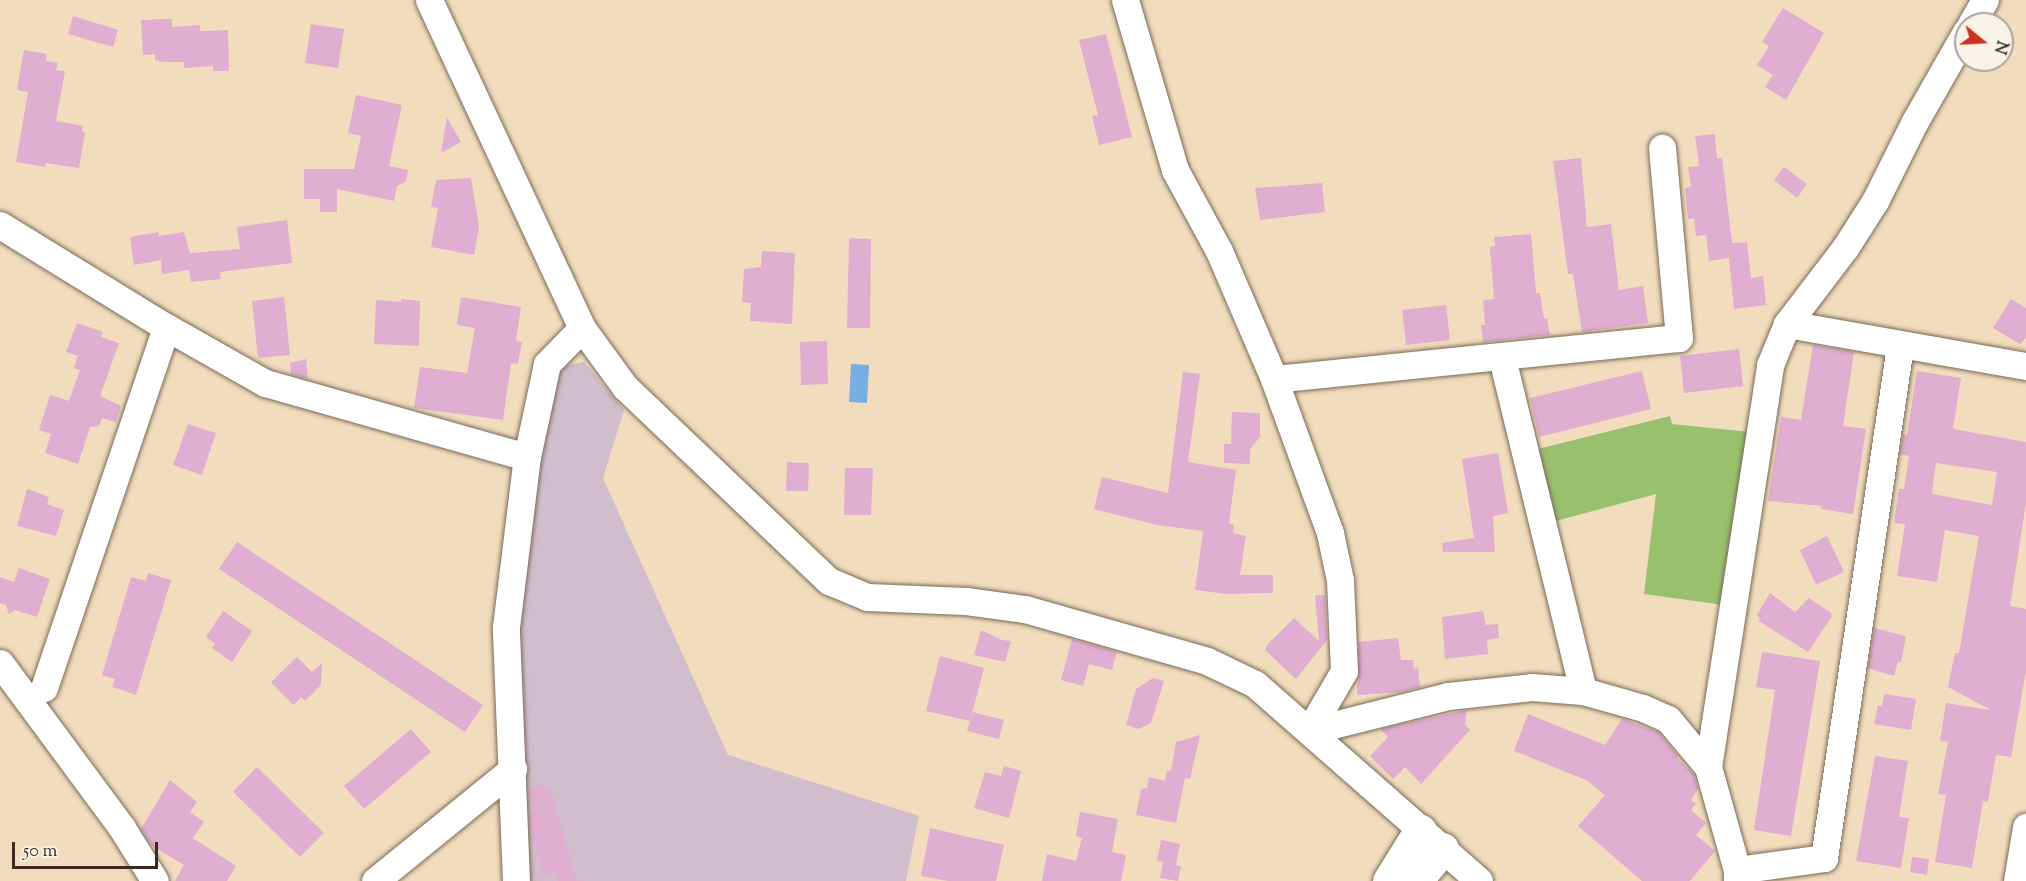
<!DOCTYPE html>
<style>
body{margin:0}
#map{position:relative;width:2026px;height:881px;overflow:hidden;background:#f1ddbd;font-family:"Sorts Mill Goudy",serif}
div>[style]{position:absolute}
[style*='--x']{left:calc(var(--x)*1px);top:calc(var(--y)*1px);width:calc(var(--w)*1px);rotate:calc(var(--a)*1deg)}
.industrial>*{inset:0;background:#d1bdcc}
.green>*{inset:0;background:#99c16d}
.water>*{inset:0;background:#79ade6}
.building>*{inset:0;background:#dfaed0}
.roads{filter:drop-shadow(0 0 2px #7b6956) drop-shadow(0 0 2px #7b6956)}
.minor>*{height:27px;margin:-13.5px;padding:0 13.5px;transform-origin:13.5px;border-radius:13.5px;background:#fff}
.highway>*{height:33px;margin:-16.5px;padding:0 16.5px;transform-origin:16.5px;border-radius:16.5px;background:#fff}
span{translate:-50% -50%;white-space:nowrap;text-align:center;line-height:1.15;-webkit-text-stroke:4.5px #f7f3e8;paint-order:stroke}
.north{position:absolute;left:1954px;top:12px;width:60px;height:60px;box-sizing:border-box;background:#f7f3e8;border:2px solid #aca397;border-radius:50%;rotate:108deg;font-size:16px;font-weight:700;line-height:24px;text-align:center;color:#3b2a1e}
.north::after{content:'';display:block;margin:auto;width:21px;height:27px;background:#c8321e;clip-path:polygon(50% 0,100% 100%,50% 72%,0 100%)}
.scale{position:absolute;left:12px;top:842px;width:146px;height:27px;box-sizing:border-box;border:3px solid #3b2a1e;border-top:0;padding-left:8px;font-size:18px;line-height:21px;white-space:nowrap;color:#3b2a1e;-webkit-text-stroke:4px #f7f3e8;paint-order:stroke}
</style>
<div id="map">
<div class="industrial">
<i style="clip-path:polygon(584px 362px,624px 410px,603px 478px,728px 755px,919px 816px,906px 881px,521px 881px,513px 629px,552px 368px)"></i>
</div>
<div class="green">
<i style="clip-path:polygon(1670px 416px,1672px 424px,1750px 432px,1724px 605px,1644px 594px,1656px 494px,1552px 522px,1534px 450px)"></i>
</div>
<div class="water">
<i style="clip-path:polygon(851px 364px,869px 365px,867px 403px,849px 402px)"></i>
</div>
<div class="building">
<i style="clip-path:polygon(1783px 8px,1824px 33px,1786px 100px,1765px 87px,1773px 75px,1757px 65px,1769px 46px,1762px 42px)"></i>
<i style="clip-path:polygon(73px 16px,118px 30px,113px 47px,68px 34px)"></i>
<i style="clip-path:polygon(172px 19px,172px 27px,200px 25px,200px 31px,228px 30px,229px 71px,213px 71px,213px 66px,184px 68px,184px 62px,162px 62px,155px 60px,155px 54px,143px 55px,141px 20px)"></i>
<i style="clip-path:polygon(311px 24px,344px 29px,338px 68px,305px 63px)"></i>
<i style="clip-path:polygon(1106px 34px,1132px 137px,1099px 145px,1092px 116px,1098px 115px,1079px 40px)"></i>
<i style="clip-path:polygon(24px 50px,47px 54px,46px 61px,58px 63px,56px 70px,65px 71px,56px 121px,83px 126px,82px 132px,85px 133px,79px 168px,46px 163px,45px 167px,16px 162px,28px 92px,17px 90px)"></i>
<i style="clip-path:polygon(356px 95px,402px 105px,389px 166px,408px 170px,406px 181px,397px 186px,394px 201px,337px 189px,337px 212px,320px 212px,320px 199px,304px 199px,304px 169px,354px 169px,361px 136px,348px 133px)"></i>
<i style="clip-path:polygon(447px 117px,461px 142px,441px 153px)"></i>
<i style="clip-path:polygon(1715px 134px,1717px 159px,1722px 158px,1732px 243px,1747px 242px,1751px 278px,1763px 276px,1766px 305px,1734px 309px,1729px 258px,1709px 261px,1706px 235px,1696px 236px,1694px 218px,1688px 219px,1685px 188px,1691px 187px,1688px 167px,1699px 166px,1695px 136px)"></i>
<i style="clip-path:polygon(1581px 158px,1587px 227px,1611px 224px,1619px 290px,1643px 286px,1648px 323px,1582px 332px,1573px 274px,1568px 274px,1553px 161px)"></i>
<i style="clip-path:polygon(1784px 167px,1807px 184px,1797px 198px,1774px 180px)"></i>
<i style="clip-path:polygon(471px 178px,479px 227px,474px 255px,431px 247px,438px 208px,431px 207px,436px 180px)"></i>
<i style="clip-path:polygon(1322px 183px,1325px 212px,1260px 220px,1255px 188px)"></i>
<i style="clip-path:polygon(287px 220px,292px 263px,220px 272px,221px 279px,191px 282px,189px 270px,162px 274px,161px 260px,134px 265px,130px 237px,158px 232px,159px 236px,184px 232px,190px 253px,240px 249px,237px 227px)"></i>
<i style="clip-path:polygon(1531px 234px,1536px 293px,1540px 293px,1544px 319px,1547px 318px,1550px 335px,1483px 342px,1481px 325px,1485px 325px,1483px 300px,1494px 299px,1490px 247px,1495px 246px,1494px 237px)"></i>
<i style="clip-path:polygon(849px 238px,871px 239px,870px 328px,847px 328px)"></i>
<i style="clip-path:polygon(762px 251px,795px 253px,792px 324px,750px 321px,751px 303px,742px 302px,744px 269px,761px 267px)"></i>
<i style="clip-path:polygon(284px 297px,290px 355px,258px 358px,252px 301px)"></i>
<i style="clip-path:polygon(461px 297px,521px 307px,516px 341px,522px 342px,518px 364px,511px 363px,503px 420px,414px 408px,420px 367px,467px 373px,475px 328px,457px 325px)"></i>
<i style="clip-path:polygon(401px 299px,420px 301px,419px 346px,374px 344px,376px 300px,401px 302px)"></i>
<i style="clip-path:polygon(2011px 299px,2026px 308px,2026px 338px,2020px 344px,1993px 328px)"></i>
<i style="clip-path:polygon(1446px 305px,1450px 340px,1406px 345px,1402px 310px)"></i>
<i style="clip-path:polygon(77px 323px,103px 332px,101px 337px,119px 343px,100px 396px,121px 406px,116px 422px,102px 418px,99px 426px,90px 427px,78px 464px,45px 453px,51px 434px,39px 430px,50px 395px,69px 401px,80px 370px,74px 368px,78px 356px,66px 352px)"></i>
<i style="clip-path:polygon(827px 341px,828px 384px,801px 385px,800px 342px)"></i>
<i style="clip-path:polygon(1813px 345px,1854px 352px,1843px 426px,1866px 429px,1853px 514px,1821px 509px,1822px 506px,1768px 501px,1781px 417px,1801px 420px)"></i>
<i style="clip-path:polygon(1739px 349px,1743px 386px,1684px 393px,1680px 356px)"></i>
<i style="clip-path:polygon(306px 359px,308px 379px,291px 374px,290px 363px)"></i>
<i style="clip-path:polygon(1642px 371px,1651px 409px,1539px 437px,1530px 398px)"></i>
<i style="clip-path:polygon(evenodd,1917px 371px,1961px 378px,1953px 429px,2026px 442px,2026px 503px,2010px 606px,2026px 609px,2026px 671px,2011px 757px,1996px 755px,1988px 802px,1983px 801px,1972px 868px,1935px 862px,1946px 795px,1938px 794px,1948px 742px,1940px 741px,1946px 703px,1991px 710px,1948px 687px,1955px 653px,1959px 653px,1979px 536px,1945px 530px,1937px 582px,1897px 576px,1905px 524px,1894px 523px,1899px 489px,1904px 489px,1909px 456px,1900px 454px,1903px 435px,1907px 435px,1917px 371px,1936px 463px,1997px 472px,1992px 505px,1932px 494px,1936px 463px)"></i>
<i style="clip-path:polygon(1183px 372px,1200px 374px,1188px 462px,1236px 470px,1229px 523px,1234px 525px,1233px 533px,1246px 536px,1240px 575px,1273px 575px,1273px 593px,1227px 594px,1195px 590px,1203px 531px,1157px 525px,1094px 509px,1102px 477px,1168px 493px)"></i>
<i style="clip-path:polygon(1232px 412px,1260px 413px,1260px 437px,1250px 449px,1250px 464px,1224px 463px,1224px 444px,1231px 444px)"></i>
<i style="clip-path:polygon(188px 424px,216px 433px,202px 475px,173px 465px)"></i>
<i style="clip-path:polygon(1498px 453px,1508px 513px,1493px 516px,1495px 552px,1443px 552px,1442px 543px,1474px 538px,1462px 459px)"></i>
<i style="clip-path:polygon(787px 462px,809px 463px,808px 491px,786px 491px)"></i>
<i style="clip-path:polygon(845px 468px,873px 468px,871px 515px,844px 515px)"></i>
<i style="clip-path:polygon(27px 489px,49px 497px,47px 504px,64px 510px,56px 536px,17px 526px)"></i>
<i style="clip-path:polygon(1827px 536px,1844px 572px,1816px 585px,1800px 550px)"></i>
<i style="clip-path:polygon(237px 542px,483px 705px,465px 732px,219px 569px)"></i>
<i style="clip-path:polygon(19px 568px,50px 579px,37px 617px,15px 610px,9px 614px,6px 605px,0 603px,0 577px,14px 582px)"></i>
<i style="clip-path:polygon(148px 573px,171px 580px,136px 695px,112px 687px,115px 679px,102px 675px,131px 577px,146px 581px)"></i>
<i style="clip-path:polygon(1770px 593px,1795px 612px,1809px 598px,1830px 612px,1832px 616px,1808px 652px,1759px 621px,1760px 619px,1757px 615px)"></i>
<i style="clip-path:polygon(1315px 595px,1325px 595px,1327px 640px,1296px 679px,1265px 650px,1268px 644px,1294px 618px,1319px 641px)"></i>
<i style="clip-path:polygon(223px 611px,252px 631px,232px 662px,212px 648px,215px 644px,206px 637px)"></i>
<i style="clip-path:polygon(1483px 611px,1486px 625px,1498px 624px,1499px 638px,1487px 640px,1488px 654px,1445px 659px,1442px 617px)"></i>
<i style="clip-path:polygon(1874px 628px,1906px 636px,1901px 663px,1898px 661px,1894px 676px,1868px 668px)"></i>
<i style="clip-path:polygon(981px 630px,1002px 640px,1011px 641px,1005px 662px,974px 655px)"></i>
<i style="clip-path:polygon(1398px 638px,1401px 660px,1413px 660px,1414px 669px,1418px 668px,1420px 687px,1401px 692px,1357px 695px,1358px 642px)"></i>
<i style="clip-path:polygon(1072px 639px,1117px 652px,1112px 670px,1089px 664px,1083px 686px,1061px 680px)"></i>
<i style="clip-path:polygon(1762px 652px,1820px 661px,1791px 836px,1754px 830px,1775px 690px,1756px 687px)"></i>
<i style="clip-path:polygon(940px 656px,984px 668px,970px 721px,926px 711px)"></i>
<i style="clip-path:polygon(297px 657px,312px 672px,322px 663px,321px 685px,305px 701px,301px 697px,293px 705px,271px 682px)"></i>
<i style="clip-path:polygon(1153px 678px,1164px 681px,1151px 723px,1139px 729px,1126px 725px,1136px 689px)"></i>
<i style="clip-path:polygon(1884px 694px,1916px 699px,1911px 730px,1874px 724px,1878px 705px,1882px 706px)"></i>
<i style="clip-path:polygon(1467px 710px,1465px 725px,1470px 730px,1421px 784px,1405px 767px,1393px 779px,1370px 756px,1388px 737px,1380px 729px)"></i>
<i style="clip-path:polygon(973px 712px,1004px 720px,999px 739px,967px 731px)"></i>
<i style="clip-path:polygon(1528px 714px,1605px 745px,1622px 719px,1658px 732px,1678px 756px,1677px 758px,1694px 774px,1698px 789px,1691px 800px,1696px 804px,1691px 810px,1706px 823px,1696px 835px,1715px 851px,1690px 881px,1642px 881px,1578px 826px,1605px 795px,1586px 780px,1514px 751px)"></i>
<i style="clip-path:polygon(411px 729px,431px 752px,364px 809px,344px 786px)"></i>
<i style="clip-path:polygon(1200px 735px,1190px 779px,1185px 778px,1176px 823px,1136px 815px,1141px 789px,1147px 788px,1149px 777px,1165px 781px,1167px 770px,1171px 771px,1176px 742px)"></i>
<i style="clip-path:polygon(1875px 756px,1908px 761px,1899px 817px,1909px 818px,1901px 868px,1856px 861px)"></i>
<i style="clip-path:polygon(1004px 766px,1021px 771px,1009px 818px,974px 808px,985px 772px,1001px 776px)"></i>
<i style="clip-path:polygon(257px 767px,324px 833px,300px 857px,233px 792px)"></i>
<i style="clip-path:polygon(170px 780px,197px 802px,190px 812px,204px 822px,193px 838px,236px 866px,227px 881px,175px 881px,184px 865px,151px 845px,141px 829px)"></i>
<i style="clip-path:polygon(544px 784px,545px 788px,550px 787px,577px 881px,558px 881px,555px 872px,543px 875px,529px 823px,529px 813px,532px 812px,528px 788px)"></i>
<i style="clip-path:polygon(1080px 812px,1118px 819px,1112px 852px,1126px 855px,1121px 881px,1042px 881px,1047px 854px,1076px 861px,1082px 838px,1076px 836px)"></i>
<i style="clip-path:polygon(930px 828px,1004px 845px,996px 881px,948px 881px,921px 876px)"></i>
<i style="clip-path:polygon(1161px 840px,1180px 844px,1176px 865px,1157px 861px)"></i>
<i style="clip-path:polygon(1912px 857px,1929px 859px,1927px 875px,1910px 872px)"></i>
<i style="clip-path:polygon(1163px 862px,1181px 866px,1178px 881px,1160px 878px)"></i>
</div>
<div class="roads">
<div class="minor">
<i style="--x:429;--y:0;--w:362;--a:65"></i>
<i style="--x:582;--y:328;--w:73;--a:53.9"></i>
<i style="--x:625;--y:387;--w:282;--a:43.6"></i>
<i style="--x:829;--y:581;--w:41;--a:22.8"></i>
<i style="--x:867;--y:597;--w:99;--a:2.3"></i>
<i style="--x:966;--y:601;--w:60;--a:7.7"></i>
<i style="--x:1025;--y:609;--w:189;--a:15.9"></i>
<i style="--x:1207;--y:661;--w:53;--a:25.6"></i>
<i style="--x:1255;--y:684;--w:298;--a:41.3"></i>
<i style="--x:1125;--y:0;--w:177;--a:73.6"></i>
<i style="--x:1175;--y:170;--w:92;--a:61.5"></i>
<i style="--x:1219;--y:251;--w:139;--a:66.7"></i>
<i style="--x:1274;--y:379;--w:164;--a:70"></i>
<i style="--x:1330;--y:533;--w:48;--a:78"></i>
<i style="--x:1340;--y:580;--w:91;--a:87.5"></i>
<i style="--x:1344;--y:671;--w:69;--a:120.3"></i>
<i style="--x:1971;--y:24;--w:28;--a:-60"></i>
<i style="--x:0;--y:225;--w:195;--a:31.6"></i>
<i style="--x:166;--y:327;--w:114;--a:29.5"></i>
<i style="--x:265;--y:383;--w:272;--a:15.8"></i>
<i style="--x:1787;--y:324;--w:243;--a:10"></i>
<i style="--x:1502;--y:358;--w:343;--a:76.3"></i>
<i style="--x:1274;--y:379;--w:407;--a:-5.8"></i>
<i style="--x:1679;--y:338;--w:191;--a:-95.1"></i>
<i style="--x:0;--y:663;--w:205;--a:53.5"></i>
<i style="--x:122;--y:828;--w:62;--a:58.1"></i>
<i style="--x:44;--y:688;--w:381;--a:-71.3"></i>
<i style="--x:1309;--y:731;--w:143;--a:-14.1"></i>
<i style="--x:1448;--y:696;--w:84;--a:-6.1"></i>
<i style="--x:1532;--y:687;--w:51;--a:4.5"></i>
<i style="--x:1583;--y:691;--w:62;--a:15.8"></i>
<i style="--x:1643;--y:708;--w:27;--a:24"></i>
<i style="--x:1668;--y:719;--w:62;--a:50.2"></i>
<i style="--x:1708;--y:767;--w:107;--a:74.3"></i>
<i style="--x:1737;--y:870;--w:11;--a:90"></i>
<i style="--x:1708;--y:767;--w:407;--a:-81.2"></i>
<i style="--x:1770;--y:365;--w:44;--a:-67.5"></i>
<i style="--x:1787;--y:324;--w:96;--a:-52.7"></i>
<i style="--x:1845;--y:248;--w:56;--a:-57.4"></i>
<i style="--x:1875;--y:201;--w:87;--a:-63.4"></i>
<i style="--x:1914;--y:123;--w:105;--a:-60.3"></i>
<i style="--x:1737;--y:870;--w:88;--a:-7.9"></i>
<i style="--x:1824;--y:858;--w:518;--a:-81.56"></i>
<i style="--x:375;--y:881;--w:178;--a:-39.1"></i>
<i style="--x:516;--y:881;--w:254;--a:-92.3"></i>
<i style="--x:506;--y:627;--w:171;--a:-83"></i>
<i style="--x:527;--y:457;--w:95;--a:-77.9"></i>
<i style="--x:547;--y:364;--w:50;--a:-45.8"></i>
<i style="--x:2017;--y:881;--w:55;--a:-80.5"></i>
</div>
<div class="highway">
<i style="--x:1389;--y:881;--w:59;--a:-58.2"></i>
<i style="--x:1415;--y:881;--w:42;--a:-49.8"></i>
</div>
</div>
<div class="north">N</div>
<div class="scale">50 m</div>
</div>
